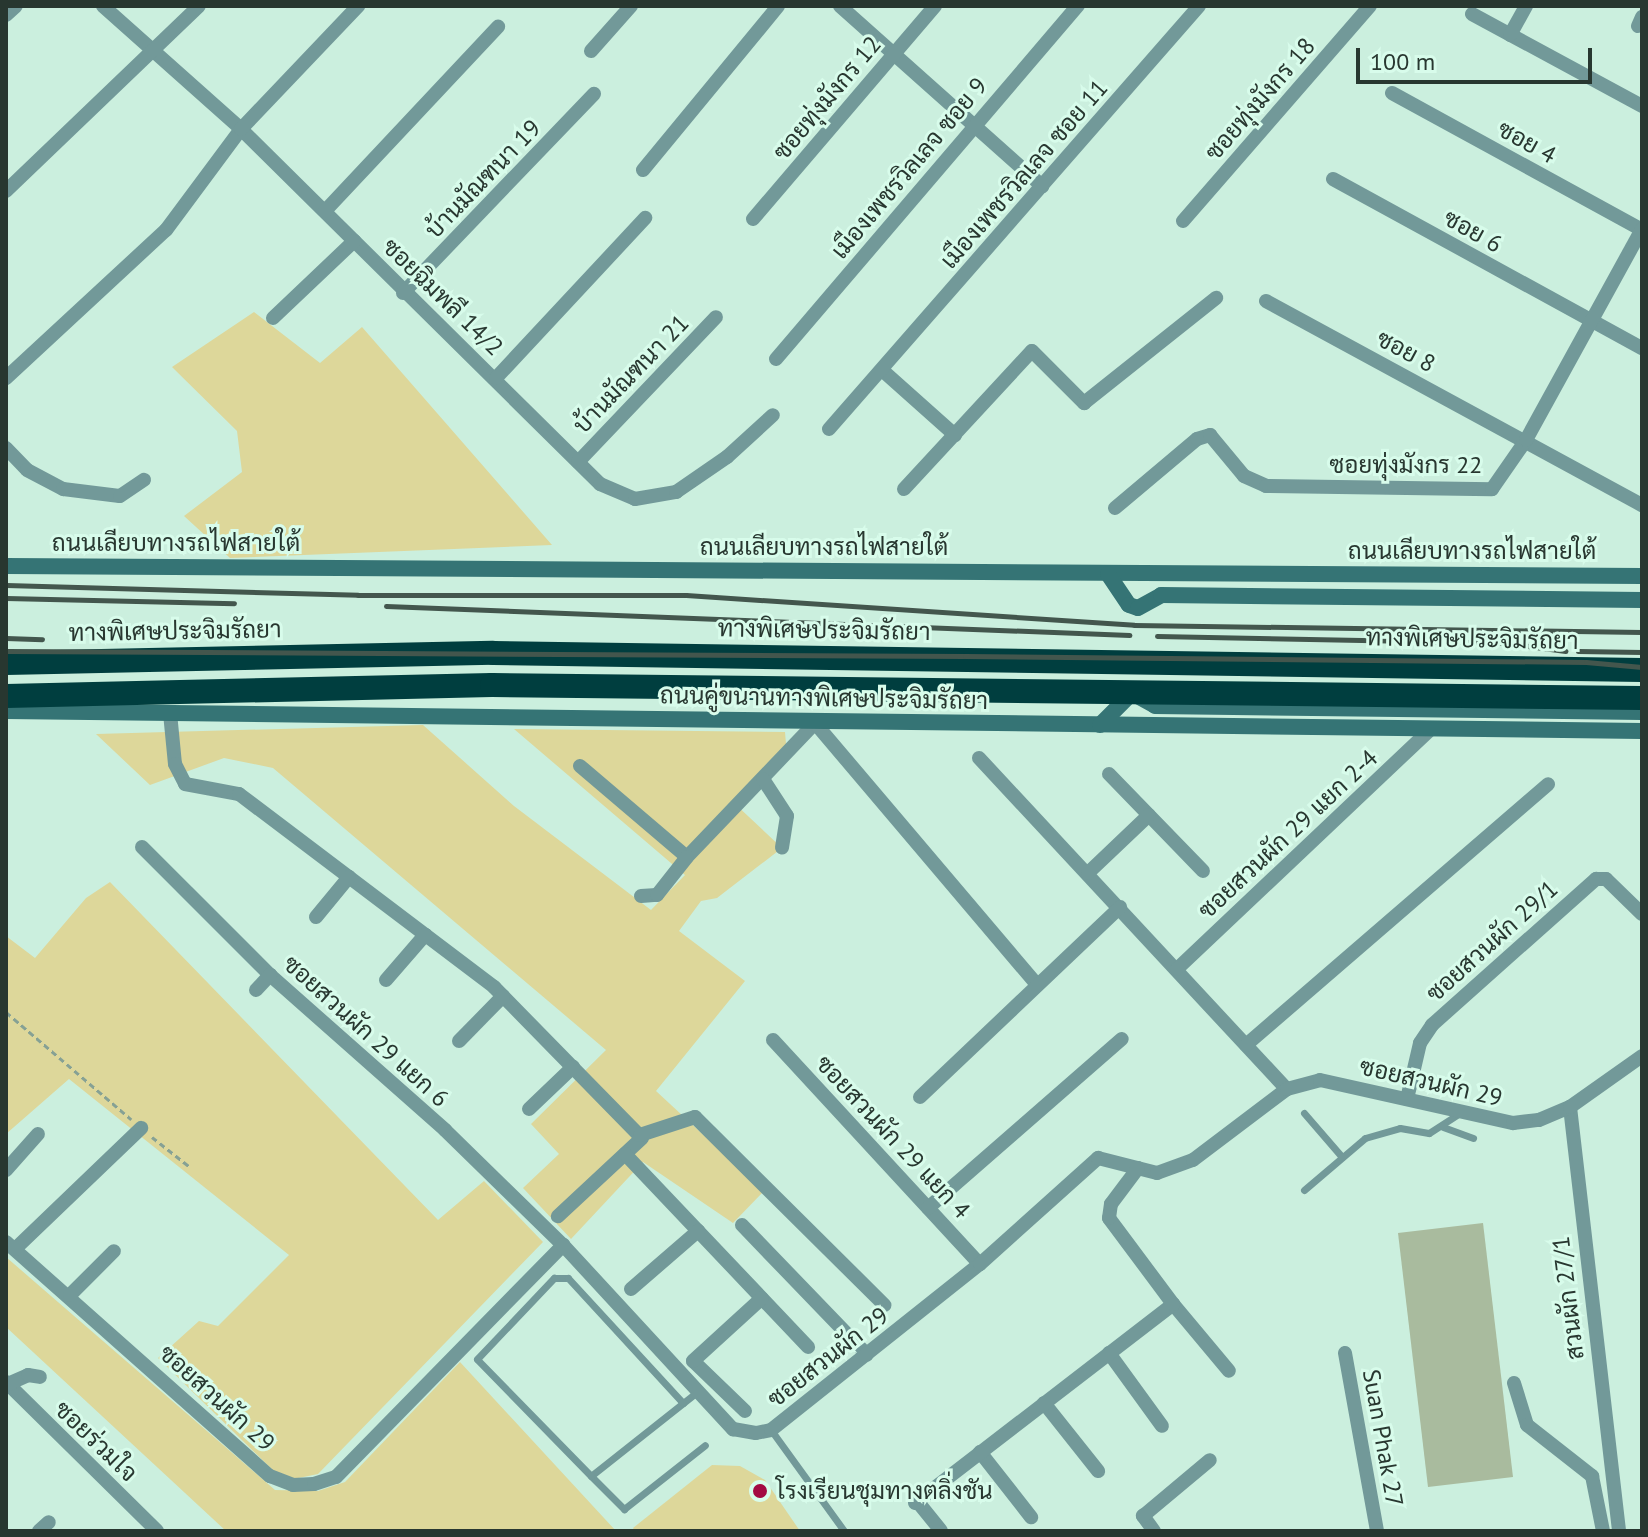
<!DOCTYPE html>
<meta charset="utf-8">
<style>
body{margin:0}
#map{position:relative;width:1648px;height:1537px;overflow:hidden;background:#cbefde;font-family:"PT Sans",Sarabun,sans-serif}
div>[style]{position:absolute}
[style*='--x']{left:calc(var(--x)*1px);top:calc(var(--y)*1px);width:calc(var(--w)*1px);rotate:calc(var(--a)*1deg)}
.green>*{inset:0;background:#ddd79a}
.building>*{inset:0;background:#a9bb9e}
.path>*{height:3px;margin-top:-1.5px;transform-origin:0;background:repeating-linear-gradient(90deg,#86a194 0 6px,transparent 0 10px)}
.lane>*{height:7px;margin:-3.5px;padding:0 3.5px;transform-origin:3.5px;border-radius:3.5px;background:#729999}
.street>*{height:14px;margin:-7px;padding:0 7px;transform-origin:7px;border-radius:7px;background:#729999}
.secondary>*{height:16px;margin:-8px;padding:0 8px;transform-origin:8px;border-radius:8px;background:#357475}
.highway>*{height:24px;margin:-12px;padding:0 12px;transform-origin:12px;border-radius:12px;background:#003e3f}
.rail>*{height:5px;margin:-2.5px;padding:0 2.5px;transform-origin:2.5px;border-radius:2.5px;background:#43564d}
.dots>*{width:22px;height:22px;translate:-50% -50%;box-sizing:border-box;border:4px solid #d8fceb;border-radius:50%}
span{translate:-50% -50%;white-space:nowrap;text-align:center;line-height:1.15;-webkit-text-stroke:6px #d8fceb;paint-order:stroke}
.street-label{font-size:24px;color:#283730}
.poi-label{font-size:24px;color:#283730}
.left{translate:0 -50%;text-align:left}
.frame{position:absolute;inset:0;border:8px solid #283730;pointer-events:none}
.scale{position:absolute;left:1356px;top:48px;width:236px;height:36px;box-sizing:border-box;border:4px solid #283730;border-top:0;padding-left:10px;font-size:24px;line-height:28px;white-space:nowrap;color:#283730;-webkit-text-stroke:6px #d8fceb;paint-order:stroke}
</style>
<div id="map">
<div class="green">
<i style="clip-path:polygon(254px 312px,320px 363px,362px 327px,552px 545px,230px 558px,184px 516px,242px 472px,237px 431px,172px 367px)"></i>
<i style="clip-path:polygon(423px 725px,514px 806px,651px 910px,685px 875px,514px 729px,785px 732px,786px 744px,733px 802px,782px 848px,717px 898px,701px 901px,679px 931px,745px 981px,656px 1091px,764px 1191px,733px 1223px,643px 1162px,571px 1239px,523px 1188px,559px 1154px,531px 1124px,606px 1050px,273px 768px,224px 758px,150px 785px,96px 734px)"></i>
<i style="clip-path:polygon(110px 882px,438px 1220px,484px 1181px,543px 1242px,318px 1474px,284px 1481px,158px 1358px,199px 1321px,218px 1326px,289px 1255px,69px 1079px,6px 1134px,6px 936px,35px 958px,86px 898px)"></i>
<i style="clip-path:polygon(6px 1257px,275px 1490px,318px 1491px,345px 1482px,460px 1362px,616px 1531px,226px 1531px,6px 1327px)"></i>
<i style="clip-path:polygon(712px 1465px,740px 1466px,765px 1480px,800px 1531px,635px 1531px,633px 1528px)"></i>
</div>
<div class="building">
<i style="clip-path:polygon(1483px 1223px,1513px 1477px,1428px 1487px,1398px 1233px)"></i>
</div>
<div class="path">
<i style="--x:6;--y:1012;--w:165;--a:40.6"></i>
<i style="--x:152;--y:1137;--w:48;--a:38.3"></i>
</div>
<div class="lane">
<i style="--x:1304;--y:1113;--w:58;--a:49.2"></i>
<i style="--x:1443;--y:1127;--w:32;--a:20"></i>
<i style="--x:1304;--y:1190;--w:80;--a:-40.4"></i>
<i style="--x:1365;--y:1138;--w:36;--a:-16"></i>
<i style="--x:1400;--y:1128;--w:29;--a:10"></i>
<i style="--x:1429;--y:1133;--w:37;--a:-33"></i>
<i style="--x:697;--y:1392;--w:135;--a:141.6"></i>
<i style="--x:591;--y:1476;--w:47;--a:45"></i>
<i style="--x:624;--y:1509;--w:103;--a:-38.3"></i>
<i style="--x:771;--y:1430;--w:125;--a:54.1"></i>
<i style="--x:591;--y:1476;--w:163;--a:-134.3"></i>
<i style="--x:477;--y:1359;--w:112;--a:-46.5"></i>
<i style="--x:554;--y:1278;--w:14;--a:0"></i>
<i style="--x:568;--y:1278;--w:170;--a:47.4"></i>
</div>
<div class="street">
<i style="--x:103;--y:6;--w:185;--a:41.7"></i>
<i style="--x:241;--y:129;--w:505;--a:44.68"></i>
<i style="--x:600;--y:484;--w:38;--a:23"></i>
<i style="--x:635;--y:499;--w:42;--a:-9.7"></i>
<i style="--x:676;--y:492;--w:62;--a:-34.5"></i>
<i style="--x:727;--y:457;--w:62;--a:-42.4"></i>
<i style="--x:840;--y:6;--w:271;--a:41.7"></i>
<i style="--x:1472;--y:14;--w:193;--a:28.4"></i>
<i style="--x:6;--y:15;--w:13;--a:-42"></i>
<i style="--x:1638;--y:26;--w:10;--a:-66"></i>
<i style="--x:1510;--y:35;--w:33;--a:-61"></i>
<i style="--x:591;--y:51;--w:60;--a:-48.4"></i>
<i style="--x:1392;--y:93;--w:285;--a:28.7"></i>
<i style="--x:643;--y:170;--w:212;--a:-50.5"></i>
<i style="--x:1333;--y:179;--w:352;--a:28.7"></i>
<i style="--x:6;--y:191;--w:267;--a:-43.8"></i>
<i style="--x:325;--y:211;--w:253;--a:-46.8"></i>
<i style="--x:753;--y:219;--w:280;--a:-49.5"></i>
<i style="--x:1183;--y:221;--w:285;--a:-49"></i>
<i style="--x:403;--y:293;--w:276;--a:-46.2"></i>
<i style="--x:1266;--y:301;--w:428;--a:28.5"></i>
<i style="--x:273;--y:318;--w:112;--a:-43.5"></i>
<i style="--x:776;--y:359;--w:465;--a:-49.5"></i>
<i style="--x:882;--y:370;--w:98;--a:41.7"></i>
<i style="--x:6;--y:378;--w:218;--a:-42.8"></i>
<i style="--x:166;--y:230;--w:126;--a:-53.4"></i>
<i style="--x:241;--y:129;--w:170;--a:-46.4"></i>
<i style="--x:496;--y:378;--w:219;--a:-47"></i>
<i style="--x:829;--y:429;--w:562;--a:-48.82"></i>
<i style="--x:6;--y:448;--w:30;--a:46"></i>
<i style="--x:27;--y:470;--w:41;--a:27.8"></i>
<i style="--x:63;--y:489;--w:57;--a:7"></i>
<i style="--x:120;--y:496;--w:29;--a:-34"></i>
<i style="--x:578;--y:462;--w:200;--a:-46.4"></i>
<i style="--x:904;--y:489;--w:188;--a:-47.2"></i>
<i style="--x:1032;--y:351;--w:74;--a:45"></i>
<i style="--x:1084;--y:403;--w:169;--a:-38.5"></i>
<i style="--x:1115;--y:508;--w:107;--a:-40.1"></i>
<i style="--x:1197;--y:439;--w:14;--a:-17"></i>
<i style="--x:1210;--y:435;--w:53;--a:50.3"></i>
<i style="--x:1244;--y:476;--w:24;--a:24"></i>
<i style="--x:1266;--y:486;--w:226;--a:0.8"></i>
<i style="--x:1492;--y:489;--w:60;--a:-55.2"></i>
<i style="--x:1526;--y:440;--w:241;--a:-61.2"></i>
<i style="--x:170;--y:713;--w:51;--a:84.4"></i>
<i style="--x:175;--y:764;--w:22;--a:63"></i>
<i style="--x:185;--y:784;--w:55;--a:10.5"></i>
<i style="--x:239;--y:794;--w:320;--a:37.1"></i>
<i style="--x:494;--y:987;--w:211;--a:45.6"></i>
<i style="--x:642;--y:1138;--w:115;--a:137.1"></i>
<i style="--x:979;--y:758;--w:452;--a:47.1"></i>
<i style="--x:580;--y:766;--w:140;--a:40.4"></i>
<i style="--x:687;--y:857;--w:185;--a:-46.3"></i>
<i style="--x:815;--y:723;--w:342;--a:49.7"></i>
<i style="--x:1109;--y:774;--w:135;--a:45.9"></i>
<i style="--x:763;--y:779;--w:44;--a:57"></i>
<i style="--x:787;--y:816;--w:32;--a:99"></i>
<i style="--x:142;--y:847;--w:181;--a:45"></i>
<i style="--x:270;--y:975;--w:234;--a:41.5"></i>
<i style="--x:445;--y:1130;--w:165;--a:44.3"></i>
<i style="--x:1088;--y:873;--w:84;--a:-43.6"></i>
<i style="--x:641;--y:896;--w:16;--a:-4"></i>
<i style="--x:657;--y:895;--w:48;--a:-51.7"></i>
<i style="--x:316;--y:917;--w:52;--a:-50.5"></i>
<i style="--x:1177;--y:969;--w:347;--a:-43.4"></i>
<i style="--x:386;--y:980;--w:60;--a:-49.1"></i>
<i style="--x:256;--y:990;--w:21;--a:-47"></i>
<i style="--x:773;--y:1040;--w:305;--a:47.3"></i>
<i style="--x:459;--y:1041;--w:63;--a:-45.6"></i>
<i style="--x:1246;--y:1045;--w:399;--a:-40.8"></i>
<i style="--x:920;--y:1097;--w:276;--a:-43.5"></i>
<i style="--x:1407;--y:1099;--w:57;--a:-76.9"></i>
<i style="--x:1420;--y:1043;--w:22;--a:-56"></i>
<i style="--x:1432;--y:1025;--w:220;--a:-41.7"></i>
<i style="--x:1596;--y:879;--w:10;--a:0"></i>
<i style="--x:1606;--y:879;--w:50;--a:44.2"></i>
<i style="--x:1570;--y:1107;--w:427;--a:83.4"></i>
<i style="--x:529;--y:1109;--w:61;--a:-43.7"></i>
<i style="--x:640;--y:1135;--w:58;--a:-18.1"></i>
<i style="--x:695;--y:1117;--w:267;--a:44.8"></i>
<i style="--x:625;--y:1154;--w:266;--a:46.5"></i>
<i style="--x:6;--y:1170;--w:48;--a:-48.4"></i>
<i style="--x:928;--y:1208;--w:257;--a:-41.1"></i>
<i style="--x:742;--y:1225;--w:180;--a:46.1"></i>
<i style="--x:6;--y:1242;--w:353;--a:41.6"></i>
<i style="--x:270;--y:1476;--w:25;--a:21"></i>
<i style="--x:293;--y:1485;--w:21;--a:-3"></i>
<i style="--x:314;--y:1484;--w:23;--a:-18"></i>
<i style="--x:336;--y:1477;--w:325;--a:-45.6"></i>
<i style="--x:563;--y:1245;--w:251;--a:47.3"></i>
<i style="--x:733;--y:1429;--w:23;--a:10"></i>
<i style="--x:756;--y:1433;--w:15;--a:-11"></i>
<i style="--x:771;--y:1430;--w:267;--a:-38.5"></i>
<i style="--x:980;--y:1264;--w:159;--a:-41.9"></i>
<i style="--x:1098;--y:1158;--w:61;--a:14.3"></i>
<i style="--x:1157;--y:1173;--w:38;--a:-20"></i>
<i style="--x:1193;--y:1160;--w:118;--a:-37.1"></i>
<i style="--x:1287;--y:1089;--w:34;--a:-15"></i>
<i style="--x:1320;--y:1080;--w:198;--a:12.6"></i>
<i style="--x:1513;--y:1123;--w:26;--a:-7"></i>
<i style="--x:1539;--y:1120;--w:34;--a:-23"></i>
<i style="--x:1570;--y:1107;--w:88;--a:-35.3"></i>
<i style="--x:15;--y:1249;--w:175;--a:-43.8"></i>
<i style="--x:631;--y:1289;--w:89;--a:-40.9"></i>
<i style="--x:70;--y:1295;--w:62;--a:-45"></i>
<i style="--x:1173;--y:1304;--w:87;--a:50.1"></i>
<i style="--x:1109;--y:1353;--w:90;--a:54"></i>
<i style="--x:1345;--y:1353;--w:181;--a:79.8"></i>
<i style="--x:6;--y:1382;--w:212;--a:44.6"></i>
<i style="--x:1514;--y:1383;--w:44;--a:72.8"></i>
<i style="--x:1527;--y:1425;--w:83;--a:38.1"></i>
<i style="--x:1592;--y:1476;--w:56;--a:78.7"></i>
<i style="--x:8;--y:1384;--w:22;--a:-24"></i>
<i style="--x:28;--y:1375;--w:12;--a:9"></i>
<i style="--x:1044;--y:1403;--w:87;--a:51.5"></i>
<i style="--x:745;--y:1411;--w:72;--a:-136.1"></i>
<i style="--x:693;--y:1361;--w:93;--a:-42.4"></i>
<i style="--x:980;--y:1452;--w:83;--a:51.9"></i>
<i style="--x:917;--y:1501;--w:38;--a:51"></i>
<i style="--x:915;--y:1503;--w:326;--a:-37.6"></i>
<i style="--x:1173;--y:1304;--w:107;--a:-126.7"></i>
<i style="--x:1109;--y:1218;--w:14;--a:-82"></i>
<i style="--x:1111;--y:1204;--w:45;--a:-53.1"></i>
<i style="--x:39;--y:1531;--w:13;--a:-42"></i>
<i style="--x:1154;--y:1531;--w:19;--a:-126"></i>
<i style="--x:1143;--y:1516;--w:87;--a:-39.9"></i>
</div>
<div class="secondary">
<i style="--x:6;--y:566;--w:1636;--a:0.35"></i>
<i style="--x:1108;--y:574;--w:37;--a:56"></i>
<i style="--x:1129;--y:605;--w:9;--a:18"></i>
<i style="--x:1138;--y:608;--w:26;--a:-29"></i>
<i style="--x:1161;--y:595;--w:481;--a:0.6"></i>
<i style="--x:6;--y:711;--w:1636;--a:0.7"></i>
<i style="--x:1100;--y:725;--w:45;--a:-45"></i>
<i style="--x:1132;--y:693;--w:26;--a:29"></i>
<i style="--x:1155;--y:706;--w:487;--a:0.7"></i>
</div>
<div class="highway">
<i style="--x:6;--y:663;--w:487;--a:-1.2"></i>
<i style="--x:493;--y:653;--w:1149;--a:0.85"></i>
<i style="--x:6;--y:696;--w:486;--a:-1.3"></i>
<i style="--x:492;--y:685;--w:1150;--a:0.65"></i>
</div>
<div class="rail">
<i style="--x:6;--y:585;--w:352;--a:1.6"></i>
<i style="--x:358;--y:595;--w:328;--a:0"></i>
<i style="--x:686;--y:595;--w:449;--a:3.8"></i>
<i style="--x:1134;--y:625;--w:508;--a:0.79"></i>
<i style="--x:6;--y:598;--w:228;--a:1.3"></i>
<i style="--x:386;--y:606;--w:744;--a:2.24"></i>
<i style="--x:1157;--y:636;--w:349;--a:1.1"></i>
<i style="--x:1506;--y:643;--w:60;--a:7.7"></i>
<i style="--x:6;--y:638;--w:36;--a:2"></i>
<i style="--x:6;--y:651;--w:959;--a:0.3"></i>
<i style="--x:965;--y:656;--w:621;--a:0.55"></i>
<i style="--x:1586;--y:662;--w:56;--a:5.1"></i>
<i style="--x:1578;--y:651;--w:64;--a:0.9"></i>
</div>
<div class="dots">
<i style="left:760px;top:1491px;background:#a30a43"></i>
</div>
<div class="street-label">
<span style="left:827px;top:98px;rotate:-50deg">ซอยทุ่งมังกร 12</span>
<span style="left:1260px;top:99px;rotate:-49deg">ซอยทุ่งมังกร 18</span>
<span style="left:1527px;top:142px;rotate:29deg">ซอย 4</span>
<span style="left:909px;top:168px;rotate:-50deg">เมืองเพชรวิลเลจ ซอย 9</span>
<span style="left:1024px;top:174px;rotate:-49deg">เมืองเพชรวิลเลจ ซอย 11</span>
<span style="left:483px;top:179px;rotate:-46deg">บ้านมัณฑนา 19</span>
<span style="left:1473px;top:231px;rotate:29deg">ซอย 6</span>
<span style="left:443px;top:297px;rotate:44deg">ซอยฉิมพลี 14/2</span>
<span style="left:1406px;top:351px;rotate:28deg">ซอย 8</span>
<span style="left:631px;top:374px;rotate:-46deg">บ้านมัณฑนา 21</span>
<span style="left:1406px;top:465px">ซอยทุ่งมังกร 22</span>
<span style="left:176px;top:543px">ถนนเลียบทางรถไฟสายใต้</span>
<span style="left:824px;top:547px">ถนนเลียบทางรถไฟสายใต้</span>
<span style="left:1472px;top:551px">ถนนเลียบทางรถไฟสายใต้</span>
<span style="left:824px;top:630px;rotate:1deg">ทางพิเศษประจิมรัถยา</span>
<span style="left:175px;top:631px;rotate:-1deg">ทางพิเศษประจิมรัถยา</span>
<span style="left:1472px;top:639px;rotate:1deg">ทางพิเศษประจิมรัถยา</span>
<span style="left:824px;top:698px;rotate:1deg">ถนนคู่ขนานทางพิเศษประจิมรัถยา</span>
<span style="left:1288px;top:834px;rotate:-43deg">ซอยสวนผัก 29 แยก 2-4</span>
<span style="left:1492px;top:941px;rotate:-42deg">ซอยสวนผัก 29/1</span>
<span style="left:366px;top:1031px;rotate:42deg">ซอยสวนผัก 29 แยก 6</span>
<span style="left:1431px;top:1082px;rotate:13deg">ซอยสวนผัก 29</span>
<span style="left:893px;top:1137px;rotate:47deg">ซอยสวนผัก 29 แยก 4</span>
<span style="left:1568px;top:1298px;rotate:-97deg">สวนผัก 27/1</span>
<span style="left:828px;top:1357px;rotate:-38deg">ซอยสวนผัก 29</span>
<span style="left:217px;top:1398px;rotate:42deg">ซอยสวนผัก 29</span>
<span style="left:1383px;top:1438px;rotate:80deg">Suan Phak 27</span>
<span style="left:96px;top:1441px;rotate:44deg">ซอยร่วมใจ</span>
</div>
<div class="poi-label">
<span class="left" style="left:776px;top:1491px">โรงเรียนชุมทางตลิ่งชัน</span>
</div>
<div class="frame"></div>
<div class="scale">100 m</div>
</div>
